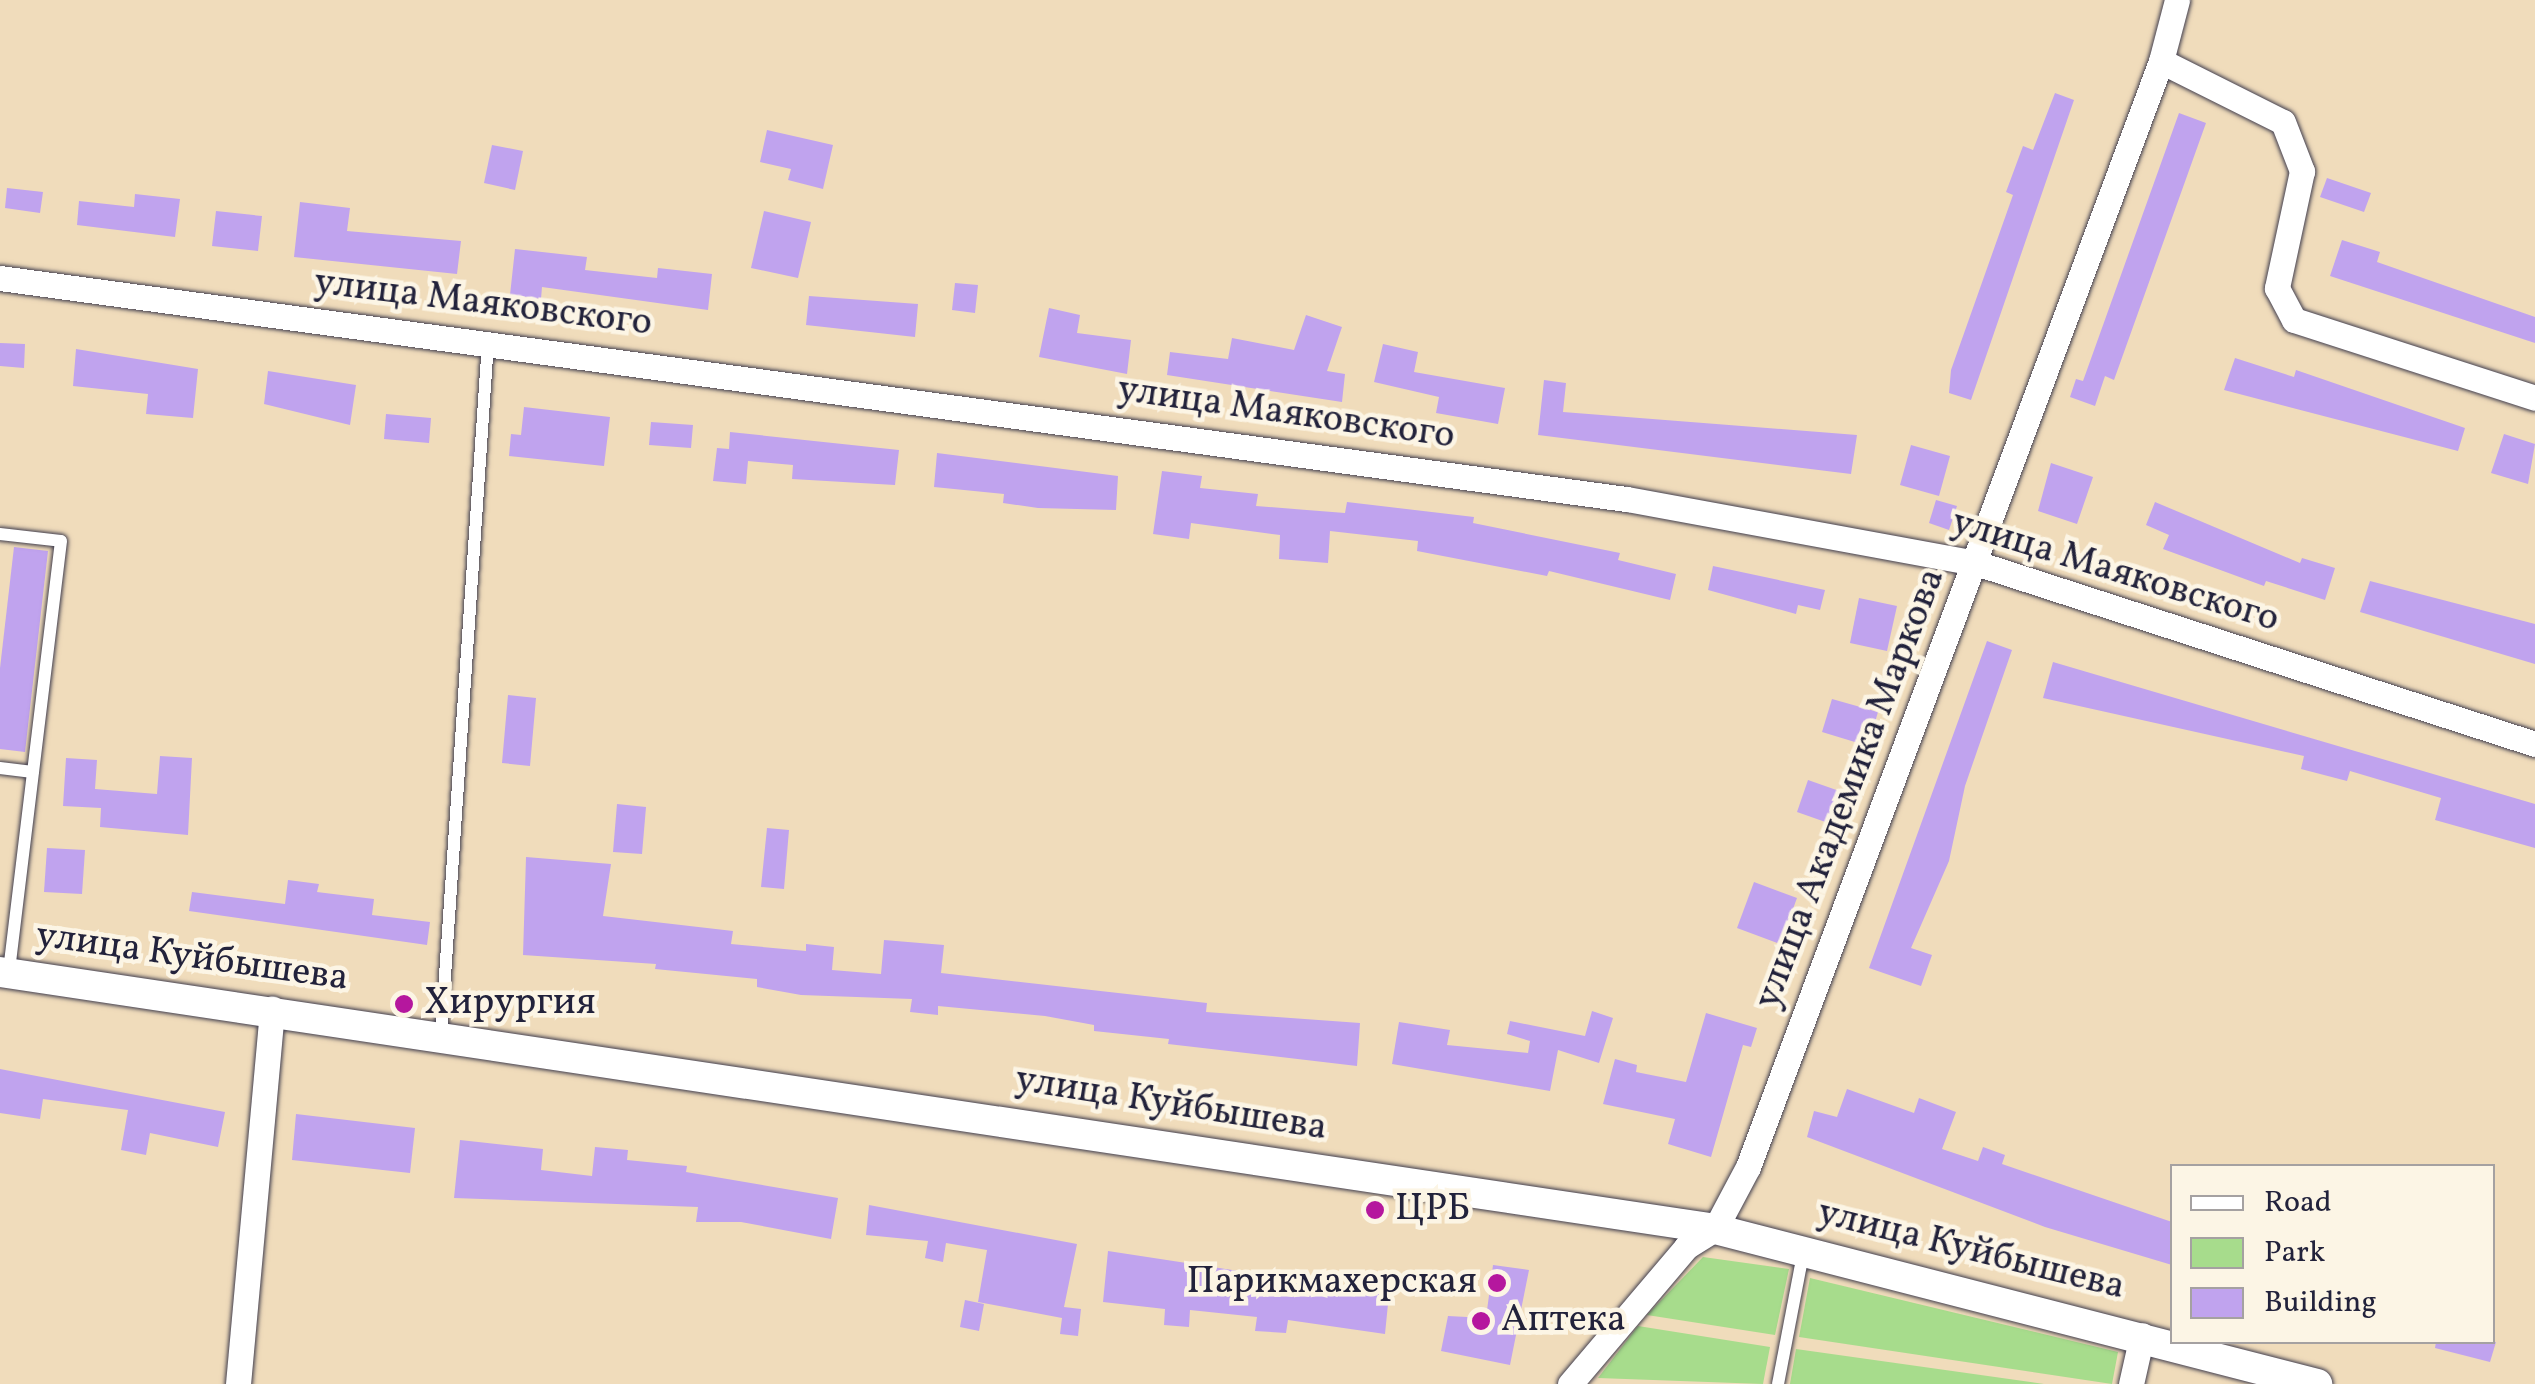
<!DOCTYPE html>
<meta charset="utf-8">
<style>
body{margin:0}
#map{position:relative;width:2535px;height:1384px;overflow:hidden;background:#f0dcbb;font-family:Vollkorn,serif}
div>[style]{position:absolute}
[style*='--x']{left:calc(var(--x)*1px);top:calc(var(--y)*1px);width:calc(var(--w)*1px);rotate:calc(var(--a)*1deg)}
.green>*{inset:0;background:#a7dc8c}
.building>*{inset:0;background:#c0a3ee}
.roads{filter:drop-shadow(0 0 2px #413e4e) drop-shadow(0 0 2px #413e4e)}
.service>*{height:12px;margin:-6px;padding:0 6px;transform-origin:6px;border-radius:6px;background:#fff}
.minor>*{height:25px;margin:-12.5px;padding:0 12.5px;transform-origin:12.5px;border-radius:12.5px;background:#fff}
.tertiary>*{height:30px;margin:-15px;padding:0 15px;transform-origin:15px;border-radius:15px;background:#fff}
.dots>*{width:28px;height:28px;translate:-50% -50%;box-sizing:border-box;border:5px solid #fcf5e5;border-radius:50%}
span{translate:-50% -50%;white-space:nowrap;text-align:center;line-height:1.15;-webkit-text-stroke:9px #fcf5e5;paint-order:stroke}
.street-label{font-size:38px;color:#22223b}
.poi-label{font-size:38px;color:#22223b}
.left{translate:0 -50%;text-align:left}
.right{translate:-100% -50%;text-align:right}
.legend{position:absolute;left:2170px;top:1164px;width:325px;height:180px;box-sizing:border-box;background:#fcf5e5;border:2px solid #a5a1a1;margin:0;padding:12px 18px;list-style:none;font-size:30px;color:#22223b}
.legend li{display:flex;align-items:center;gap:20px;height:50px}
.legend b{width:50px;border:2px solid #a5a1a1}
</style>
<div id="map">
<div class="green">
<i style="clip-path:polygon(1703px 1257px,1789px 1269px,1775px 1335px,1647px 1315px)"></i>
<i style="clip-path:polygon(1810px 1278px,2118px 1352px,2112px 1384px,1799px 1337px)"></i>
<i style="clip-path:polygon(1638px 1326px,1770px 1347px,1763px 1384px,1598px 1378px)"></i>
<i style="clip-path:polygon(1796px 1349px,2044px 1384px,1790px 1384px)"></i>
</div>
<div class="building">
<i style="clip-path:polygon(2055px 93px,2074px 100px,1971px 400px,1949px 393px,1951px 370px,2013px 195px,2006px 192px,2023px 146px,2033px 150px)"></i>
<i style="clip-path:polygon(2179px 113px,2206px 123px,2114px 380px,2105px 376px,2095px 406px,2070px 397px,2076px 379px,2083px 381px)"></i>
<i style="clip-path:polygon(767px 130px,833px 145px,823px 189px,788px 180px,791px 169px,760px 162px)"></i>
<i style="clip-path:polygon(492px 145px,523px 151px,515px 190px,484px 183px)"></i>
<i style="clip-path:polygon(2327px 178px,2371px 193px,2364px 212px,2320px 197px)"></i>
<i style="clip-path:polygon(7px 188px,43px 192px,40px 213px,5px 208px)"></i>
<i style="clip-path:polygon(135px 194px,180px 199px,175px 237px,77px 225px,79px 201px,134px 207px)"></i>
<i style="clip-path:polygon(300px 202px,350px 208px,347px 231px,461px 241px,457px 274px,294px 257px)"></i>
<i style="clip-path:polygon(216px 211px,262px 216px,258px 251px,212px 246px)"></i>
<i style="clip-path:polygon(764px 211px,811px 222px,798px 278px,751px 268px)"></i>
<i style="clip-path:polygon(2342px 240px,2380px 252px,2377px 262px,2535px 317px,2535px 343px,2330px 276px)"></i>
<i style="clip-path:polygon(515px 249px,587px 257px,585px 270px,657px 278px,658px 268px,712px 274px,708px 310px,542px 287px,541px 299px,510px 295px)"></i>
<i style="clip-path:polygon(955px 283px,978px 285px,975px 313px,952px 310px)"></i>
<i style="clip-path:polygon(809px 296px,918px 304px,915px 337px,806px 325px)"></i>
<i style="clip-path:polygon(1049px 308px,1080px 315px,1077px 333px,1131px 340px,1127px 374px,1039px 357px)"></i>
<i style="clip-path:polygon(1306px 315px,1342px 327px,1327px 371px,1345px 374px,1342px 402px,1167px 375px,1170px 352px,1228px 359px,1232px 338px,1294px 350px)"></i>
<i style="clip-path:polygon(0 343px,25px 344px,24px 368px,0 366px)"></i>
<i style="clip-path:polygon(1383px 344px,1418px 352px,1414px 372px,1505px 388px,1498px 424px,1436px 413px,1439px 397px,1374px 382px)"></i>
<i style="clip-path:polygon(76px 349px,198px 369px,193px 418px,146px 414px,148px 394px,73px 386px)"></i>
<i style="clip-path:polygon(2235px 358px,2294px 377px,2296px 370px,2465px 428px,2458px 451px,2224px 390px)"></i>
<i style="clip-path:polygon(268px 371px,356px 385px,350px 425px,264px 404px)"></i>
<i style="clip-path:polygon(1544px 380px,1566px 383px,1563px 412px,1857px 435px,1851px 474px,1538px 435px)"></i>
<i style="clip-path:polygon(524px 407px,610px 417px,604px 466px,509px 456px,511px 434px,521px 435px)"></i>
<i style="clip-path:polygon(386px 414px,431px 418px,429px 443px,384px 439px)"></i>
<i style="clip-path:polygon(651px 422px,693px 425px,691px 448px,649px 445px)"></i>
<i style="clip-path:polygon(730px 432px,899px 450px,895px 485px,792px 479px,793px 465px,748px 461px,746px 484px,713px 481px,717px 448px,729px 449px)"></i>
<i style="clip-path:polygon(2504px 434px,2535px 444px,2528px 484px,2491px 473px)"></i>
<i style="clip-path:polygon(1911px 445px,1950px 456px,1939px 496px,1900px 485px)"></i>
<i style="clip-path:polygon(937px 453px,1118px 476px,1116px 510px,1038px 508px,1003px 503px,1004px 494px,934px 487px)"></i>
<i style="clip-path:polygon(2051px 463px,2093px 477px,2077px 524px,2038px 511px)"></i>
<i style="clip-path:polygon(1162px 471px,1202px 476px,1200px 488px,1258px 494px,1256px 506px,1345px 513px,1347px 502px,1474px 517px,1473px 523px,1620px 553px,1618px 560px,1676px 574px,1670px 600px,1549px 571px,1547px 576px,1417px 551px,1418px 541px,1330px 531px,1328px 563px,1279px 559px,1280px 535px,1191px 523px,1189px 539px,1153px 534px)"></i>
<i style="clip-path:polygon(1936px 500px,1957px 506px,1949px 530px,1929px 523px)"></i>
<i style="clip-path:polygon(2155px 502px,2300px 563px,2302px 558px,2335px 568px,2325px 600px,2266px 581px,2264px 586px,2163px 549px,2169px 535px,2146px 525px)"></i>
<i style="clip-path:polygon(14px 547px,48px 551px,25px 752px,0 749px,0 668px)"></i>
<i style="clip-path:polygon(1713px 566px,1825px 590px,1820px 610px,1798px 605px,1796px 614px,1708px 590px)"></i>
<i style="clip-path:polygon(2370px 581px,2535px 624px,2535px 664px,2360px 612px)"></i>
<i style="clip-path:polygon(1859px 598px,1897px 606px,1887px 651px,1850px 643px)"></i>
<i style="clip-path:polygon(1987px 641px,2012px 650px,1965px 786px,1949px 861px,1911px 948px,1932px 955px,1921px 986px,1869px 968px)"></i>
<i style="clip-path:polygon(2053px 662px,2535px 804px,2535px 848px,2435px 820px,2441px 798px,2350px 771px,2347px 781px,2301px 769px,2304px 756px,2043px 698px)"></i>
<i style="clip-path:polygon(508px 695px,536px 698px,530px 766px,502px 763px)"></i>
<i style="clip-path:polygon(1832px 699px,1878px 712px,1868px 746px,1822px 732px)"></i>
<i style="clip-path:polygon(160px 756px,192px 758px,188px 835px,100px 827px,101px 808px,63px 806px,66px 758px,97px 760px,95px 789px,157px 794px)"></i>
<i style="clip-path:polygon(1808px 780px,1845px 793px,1834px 825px,1797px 812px)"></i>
<i style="clip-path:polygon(617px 804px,646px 807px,642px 854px,613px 852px)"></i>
<i style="clip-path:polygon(767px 828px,789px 830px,784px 889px,761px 887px)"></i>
<i style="clip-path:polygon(47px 848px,85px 850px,82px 894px,44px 892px)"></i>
<i style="clip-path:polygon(526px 857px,611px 864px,603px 916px,733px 931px,731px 944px,806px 951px,806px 944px,834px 947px,832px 970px,881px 974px,884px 940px,944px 945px,941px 973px,1207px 1003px,1206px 1012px,1360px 1023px,1357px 1066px,1168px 1044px,1169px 1039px,1094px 1031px,1094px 1025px,1045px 1016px,938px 1006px,938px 1015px,910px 1012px,912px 999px,801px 995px,757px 987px,757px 979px,655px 969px,656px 964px,523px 955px)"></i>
<i style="clip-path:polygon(288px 880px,319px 884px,317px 892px,374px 899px,372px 915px,430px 922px,427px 945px,189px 911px,192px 892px,285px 904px)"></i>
<i style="clip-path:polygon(1754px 882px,1797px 898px,1780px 944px,1737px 928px)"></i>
<i style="clip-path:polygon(1592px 1011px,1613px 1018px,1599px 1063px,1558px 1050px,1550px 1091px,1392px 1064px,1399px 1022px,1450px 1030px,1447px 1045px,1528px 1053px,1530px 1041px,1507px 1034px,1510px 1021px,1585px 1036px)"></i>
<i style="clip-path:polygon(1706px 1013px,1757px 1028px,1751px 1047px,1743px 1045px,1711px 1157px,1668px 1144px,1675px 1119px,1603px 1104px,1615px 1059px,1637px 1065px,1636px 1072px,1686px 1082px)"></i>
<i style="clip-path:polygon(0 1069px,225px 1112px,218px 1147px,150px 1133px,146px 1155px,121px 1150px,128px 1110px,43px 1099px,40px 1119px,0 1113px)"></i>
<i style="clip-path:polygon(1847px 1089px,1914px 1113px,1919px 1098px,1956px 1112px,1942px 1149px,1978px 1161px,1983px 1147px,2005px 1155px,2002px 1164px,2172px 1222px,2172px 1265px,2045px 1227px,1807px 1137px,1814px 1111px,1837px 1117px)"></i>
<i style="clip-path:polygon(296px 1114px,415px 1128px,410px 1173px,292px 1160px)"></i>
<i style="clip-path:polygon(460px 1140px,543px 1149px,541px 1170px,592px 1176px,595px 1147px,628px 1150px,627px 1160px,687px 1166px,686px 1172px,838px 1198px,831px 1239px,741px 1222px,696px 1222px,698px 1207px,454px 1198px)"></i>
<i style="clip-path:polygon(869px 1205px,1077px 1244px,1064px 1307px,1081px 1309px,1078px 1336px,1060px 1334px,1062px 1318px,978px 1302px,987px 1250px,946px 1243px,943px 1262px,925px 1258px,928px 1241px,866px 1235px)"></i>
<i style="clip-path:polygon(1108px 1251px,1389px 1294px,1385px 1334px,1288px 1320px,1286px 1333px,1255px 1331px,1257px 1317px,1190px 1310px,1189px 1327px,1164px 1325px,1165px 1309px,1103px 1302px)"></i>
<i style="clip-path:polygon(1493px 1265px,1529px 1270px,1510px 1365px,1441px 1351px,1448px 1316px,1486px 1318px)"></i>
<i style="clip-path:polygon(965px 1300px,984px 1304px,979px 1331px,960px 1327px)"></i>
<i style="clip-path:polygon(2436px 1342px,2496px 1342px,2490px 1362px,2435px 1348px)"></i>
</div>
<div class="roads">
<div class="service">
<i style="--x:0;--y:534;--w:61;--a:6.5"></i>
<i style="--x:61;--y:541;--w:435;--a:96.9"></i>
<i style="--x:0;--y:768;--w:33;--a:7"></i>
<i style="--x:441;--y:1035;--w:695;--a:-86.12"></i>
<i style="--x:1778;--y:1384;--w:132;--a:-79.1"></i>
</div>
<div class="minor">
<i style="--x:2161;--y:61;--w:136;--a:26.6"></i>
<i style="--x:2283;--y:122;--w:53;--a:68.8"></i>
<i style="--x:2302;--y:171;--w:120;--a:102.1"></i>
<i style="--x:2277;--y:288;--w:36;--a:62"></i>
<i style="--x:2294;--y:320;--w:253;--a:17.9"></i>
<i style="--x:0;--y:278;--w:1642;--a:7.74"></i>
<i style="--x:1627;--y:499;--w:355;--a:10.4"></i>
<i style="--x:1976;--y:563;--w:588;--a:17.94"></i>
<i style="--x:238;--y:1384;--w:377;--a:-84.8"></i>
<i style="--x:1570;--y:1384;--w:180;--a:-49.7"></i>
<i style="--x:1686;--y:1247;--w:34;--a:-32"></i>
<i style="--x:1715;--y:1229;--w:70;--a:-62"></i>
<i style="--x:1748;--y:1167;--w:1181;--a:-69.52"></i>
<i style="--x:2161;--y:61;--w:63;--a:-75.3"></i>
<i style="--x:2131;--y:1384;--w:50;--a:-77.3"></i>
</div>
<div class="tertiary">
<i style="--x:0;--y:972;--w:1734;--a:8.52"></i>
<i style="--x:1715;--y:1229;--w:622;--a:14.44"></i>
</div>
</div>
<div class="dots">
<i style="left:404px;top:1004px;background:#b5179e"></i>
<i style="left:1375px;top:1210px;background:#b5179e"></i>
<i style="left:1497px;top:1283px;background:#b5179e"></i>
<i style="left:1481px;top:1321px;background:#b5179e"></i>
</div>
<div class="street-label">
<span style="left:483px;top:304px;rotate:7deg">улица Маяковского</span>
<span style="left:1286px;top:414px;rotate:8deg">улица Маяковского</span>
<span style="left:2115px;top:572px;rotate:17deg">улица Маяковского</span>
<span style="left:1851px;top:789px;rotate:-69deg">улица Академика Маркова</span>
<span style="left:192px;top:958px;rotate:8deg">улица Куйбышева</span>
<span style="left:1171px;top:1105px;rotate:9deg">улица Куйбышева</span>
<span style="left:1971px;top:1251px;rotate:14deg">улица Куйбышева</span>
</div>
<div class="poi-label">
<span class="left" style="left:424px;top:1004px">Хирургия</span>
<span class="left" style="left:1395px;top:1210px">ЦРБ</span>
<span class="right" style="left:1477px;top:1283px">Парикмахерская</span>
<span class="left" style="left:1501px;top:1321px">Аптека</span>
</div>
<ul class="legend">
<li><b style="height:12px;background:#fff"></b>Road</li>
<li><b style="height:28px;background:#a7dc8c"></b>Park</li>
<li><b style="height:28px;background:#c0a3ee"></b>Building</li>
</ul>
</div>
